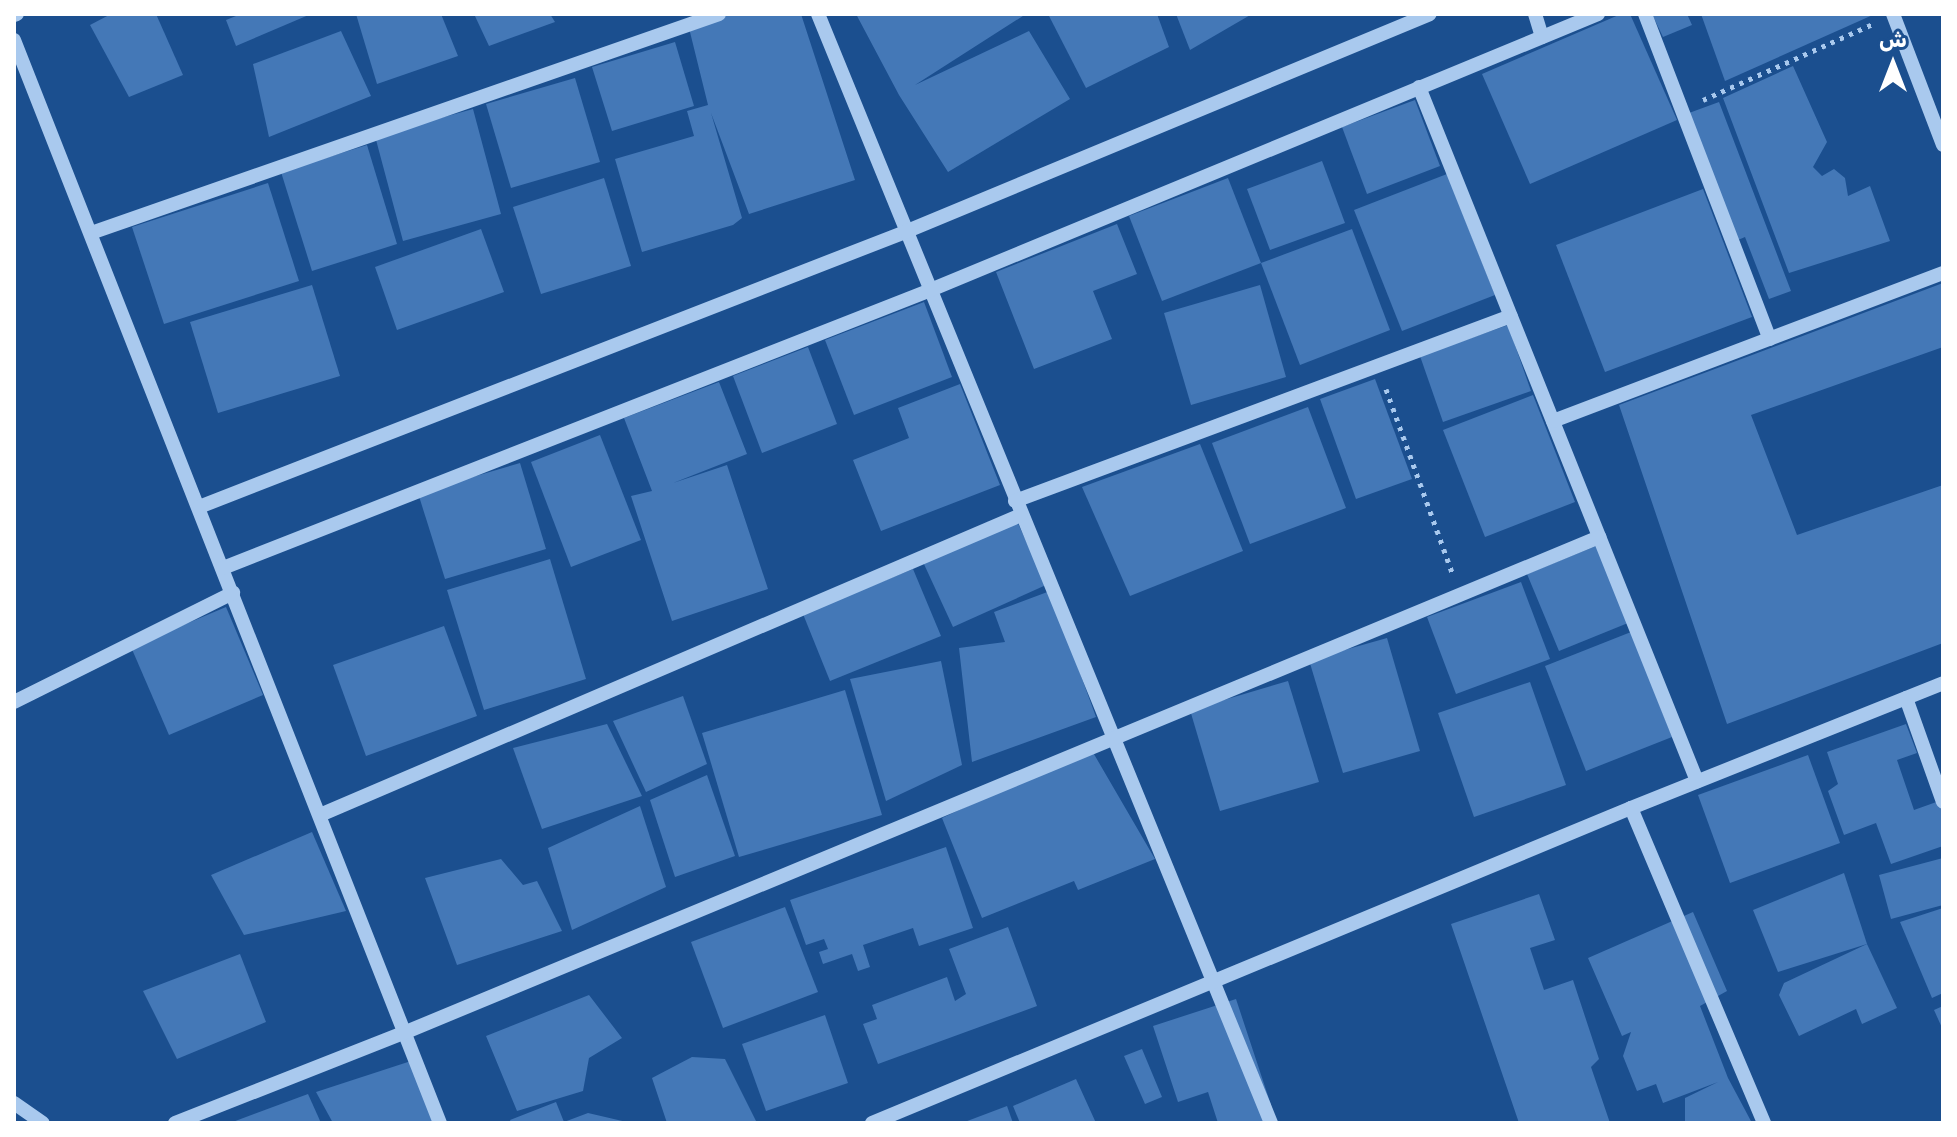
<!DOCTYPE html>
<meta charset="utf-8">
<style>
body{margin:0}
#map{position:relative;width:1957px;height:1137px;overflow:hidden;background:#1b4f8f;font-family:Rubik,Vazirmatn,sans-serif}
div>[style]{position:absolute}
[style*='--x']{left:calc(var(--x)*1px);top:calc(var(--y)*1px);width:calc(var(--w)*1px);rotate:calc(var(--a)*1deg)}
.building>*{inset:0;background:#4478b7}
.path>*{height:5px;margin-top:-2.5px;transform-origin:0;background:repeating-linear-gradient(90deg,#a9c9ee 0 4px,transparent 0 10px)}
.minor>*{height:14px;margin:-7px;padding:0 7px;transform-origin:7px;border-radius:7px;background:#a9c9ee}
span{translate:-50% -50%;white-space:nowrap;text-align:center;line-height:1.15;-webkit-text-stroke:6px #1b4f8f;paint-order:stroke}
.frame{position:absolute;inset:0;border:16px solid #fff;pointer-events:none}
.north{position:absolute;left:1853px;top:24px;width:80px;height:80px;-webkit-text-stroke:6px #1b4f8f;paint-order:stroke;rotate:0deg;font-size:22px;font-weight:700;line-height:32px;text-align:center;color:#fff}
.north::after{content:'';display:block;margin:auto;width:28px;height:36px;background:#fff;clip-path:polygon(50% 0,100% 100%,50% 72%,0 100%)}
</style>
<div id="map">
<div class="building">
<i style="clip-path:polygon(111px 14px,156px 14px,183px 75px,129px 97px,90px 25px)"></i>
<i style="clip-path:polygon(241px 14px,311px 14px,236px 46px,226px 20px)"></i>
<i style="clip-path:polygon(356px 14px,441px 14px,458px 56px,377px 84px)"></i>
<i style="clip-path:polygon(474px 14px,550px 14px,555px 22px,489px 46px)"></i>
<i style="clip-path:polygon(732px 14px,801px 14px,855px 180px,749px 214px,711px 113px,742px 218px,733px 225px,642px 252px,615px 159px,694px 136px,687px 111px,708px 105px,689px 28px)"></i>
<i style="clip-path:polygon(856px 14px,1026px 14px,915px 85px,1029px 31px,1070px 99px,948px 172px,899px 95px)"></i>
<i style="clip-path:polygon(1048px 14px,1157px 14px,1169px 47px,1086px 88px)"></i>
<i style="clip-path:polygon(1176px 14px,1252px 14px,1190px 50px)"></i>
<i style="clip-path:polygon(1621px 14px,1630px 14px,1677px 120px,1530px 184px,1482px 74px)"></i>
<i style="clip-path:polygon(1652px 14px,1687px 14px,1692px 25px,1663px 37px)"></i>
<i style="clip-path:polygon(1701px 14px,1875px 14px,1725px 81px)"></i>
<i style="clip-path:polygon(341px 31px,371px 96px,269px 137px,253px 64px)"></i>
<i style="clip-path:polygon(675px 42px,694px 106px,612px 131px,592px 67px)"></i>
<i style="clip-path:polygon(1793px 66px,1827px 142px,1813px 167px,1822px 176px,1834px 169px,1845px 178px,1848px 196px,1870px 186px,1890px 241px,1789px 273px,1723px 98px)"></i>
<i style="clip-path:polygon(575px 78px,600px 162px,511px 188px,486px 104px)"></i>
<i style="clip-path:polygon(1415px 100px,1440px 166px,1367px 194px,1342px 127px)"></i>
<i style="clip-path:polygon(1719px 102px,1791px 291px,1769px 299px,1745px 237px,1738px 240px,1689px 113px)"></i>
<i style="clip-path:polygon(473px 109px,501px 214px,403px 241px,375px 136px)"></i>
<i style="clip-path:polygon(367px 145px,397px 244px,312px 271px,281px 172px)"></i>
<i style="clip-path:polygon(1322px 161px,1345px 223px,1270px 250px,1247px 189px)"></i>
<i style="clip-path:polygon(1447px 174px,1495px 295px,1402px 331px,1354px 210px)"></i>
<i style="clip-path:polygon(604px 178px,631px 266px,541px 294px,513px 207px)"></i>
<i style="clip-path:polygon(1228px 178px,1261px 263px,1162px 301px,1129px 216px)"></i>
<i style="clip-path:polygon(268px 183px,299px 281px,164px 324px,132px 227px)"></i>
<i style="clip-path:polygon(1703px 189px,1752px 317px,1605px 372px,1556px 245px)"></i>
<i style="clip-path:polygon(1117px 224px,1137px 274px,1093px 291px,1112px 339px,1034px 369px,996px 272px)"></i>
<i style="clip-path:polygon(481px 229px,504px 292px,397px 330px,375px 267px)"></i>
<i style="clip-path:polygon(1352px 229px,1390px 330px,1300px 365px,1261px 263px)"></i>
<i style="clip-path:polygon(1943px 283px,1943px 347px,1751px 415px,1797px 535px,1943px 485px,1943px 643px,1727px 724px,1619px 405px)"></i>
<i style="clip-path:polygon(312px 285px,340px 376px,218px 413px,190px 322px)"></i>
<i style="clip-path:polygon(1260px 285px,1286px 377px,1191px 405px,1164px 313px)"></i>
<i style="clip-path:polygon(924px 302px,952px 377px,854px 415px,825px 340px)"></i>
<i style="clip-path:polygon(1508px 325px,1531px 391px,1443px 422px,1420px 356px)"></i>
<i style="clip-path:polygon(808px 347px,837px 424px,762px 453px,733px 376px)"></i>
<i style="clip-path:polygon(1375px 379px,1412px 479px,1356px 499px,1320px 399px)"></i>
<i style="clip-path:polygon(719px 382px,747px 454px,673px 483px,727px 465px,768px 589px,672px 621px,631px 496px,652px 491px,624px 418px)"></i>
<i style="clip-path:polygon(960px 384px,1000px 485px,881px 531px,853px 460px,909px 438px,898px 408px)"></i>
<i style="clip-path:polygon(1533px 395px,1575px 502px,1485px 537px,1443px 430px)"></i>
<i style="clip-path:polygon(1308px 407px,1346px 508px,1250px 544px,1212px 443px)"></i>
<i style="clip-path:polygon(600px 435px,641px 540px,571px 567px,531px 462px)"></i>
<i style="clip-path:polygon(1200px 444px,1243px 551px,1130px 596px,1082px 487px)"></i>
<i style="clip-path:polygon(520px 463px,546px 549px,445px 579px,418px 493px)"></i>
<i style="clip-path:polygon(1016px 519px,1046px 585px,953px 627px,923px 562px)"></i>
<i style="clip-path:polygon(1596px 546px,1628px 623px,1559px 651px,1527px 574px)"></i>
<i style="clip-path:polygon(550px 559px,586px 679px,484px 710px,447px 590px)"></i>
<i style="clip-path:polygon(913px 569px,941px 636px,830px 681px,803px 614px)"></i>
<i style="clip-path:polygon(1521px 582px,1550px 659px,1456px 694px,1427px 617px)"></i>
<i style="clip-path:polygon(1050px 591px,1096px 717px,972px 762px,959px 648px,1005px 642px,994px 612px)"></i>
<i style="clip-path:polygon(226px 607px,263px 695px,169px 735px,131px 647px)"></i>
<i style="clip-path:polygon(444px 626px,477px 716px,366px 756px,333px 665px)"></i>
<i style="clip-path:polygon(1631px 632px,1672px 737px,1586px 771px,1545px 666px)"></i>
<i style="clip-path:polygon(1387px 638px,1420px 751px,1343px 773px,1309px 660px)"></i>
<i style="clip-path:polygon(941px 661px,962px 765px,886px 801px,850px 679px)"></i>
<i style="clip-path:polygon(1288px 681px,1319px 782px,1220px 811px,1190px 710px)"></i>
<i style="clip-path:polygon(1530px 682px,1566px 785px,1474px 817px,1438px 713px)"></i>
<i style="clip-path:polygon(845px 690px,882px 815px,739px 857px,702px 733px)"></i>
<i style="clip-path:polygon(683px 696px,707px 764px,646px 792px,613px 721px)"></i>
<i style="clip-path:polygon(607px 724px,642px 796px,542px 829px,513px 748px)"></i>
<i style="clip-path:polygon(1906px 724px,1917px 753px,1897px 760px,1914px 810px,1942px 800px,1943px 846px,1891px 864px,1876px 823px,1844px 835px,1828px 791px,1838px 784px,1827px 752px)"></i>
<i style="clip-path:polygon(1091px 749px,1155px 859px,1078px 890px,1074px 881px,982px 918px,942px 818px)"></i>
<i style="clip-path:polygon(1808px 755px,1840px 843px,1730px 883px,1698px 795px)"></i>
<i style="clip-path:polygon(707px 775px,735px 856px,675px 877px,650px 800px)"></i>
<i style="clip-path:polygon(640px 806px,666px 887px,572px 930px,548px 848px)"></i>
<i style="clip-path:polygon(312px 832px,346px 911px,244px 935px,211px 875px)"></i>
<i style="clip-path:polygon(946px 847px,973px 928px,919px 946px,913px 928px,863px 945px,870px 967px,858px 971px,852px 954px,823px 964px,819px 952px,828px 949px,824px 939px,806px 945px,790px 900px)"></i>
<i style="clip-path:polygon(1943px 858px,1943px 905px,1891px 919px,1879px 875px)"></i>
<i style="clip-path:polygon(501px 859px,523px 885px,537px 881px,562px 931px,457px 965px,425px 878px)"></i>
<i style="clip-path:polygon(1844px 873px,1867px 944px,1778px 972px,1753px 910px)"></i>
<i style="clip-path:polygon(1539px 894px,1555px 940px,1530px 948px,1544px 990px,1573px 980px,1599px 1059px,1591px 1067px,1610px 1123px,1519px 1123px,1451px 924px)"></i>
<i style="clip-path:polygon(785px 907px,818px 992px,723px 1028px,691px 942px)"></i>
<i style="clip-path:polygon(1943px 908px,1943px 993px,1932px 998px,1900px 922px)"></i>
<i style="clip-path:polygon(1693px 912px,1727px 991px,1700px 1006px,1728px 1078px,1752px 1123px,1685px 1123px,1685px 1098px,1718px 1082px,1663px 1103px,1656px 1084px,1637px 1091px,1623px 1056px,1631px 1032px,1622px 1036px,1588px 958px)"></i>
<i style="clip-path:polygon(1008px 927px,1037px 1006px,878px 1064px,863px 1024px,877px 1019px,872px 1005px,947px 977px,955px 1001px,966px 994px,949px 949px)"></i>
<i style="clip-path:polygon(1867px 944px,1897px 1008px,1862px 1024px,1856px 1009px,1799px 1036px,1779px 995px,1784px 983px)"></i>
<i style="clip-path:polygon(240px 954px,266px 1022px,177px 1059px,143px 991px)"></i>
<i style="clip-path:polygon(589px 995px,622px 1038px,589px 1058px,583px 1091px,517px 1111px,486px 1036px)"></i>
<i style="clip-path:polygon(1236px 999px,1277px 1123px,1218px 1123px,1208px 1092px,1178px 1102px,1153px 1026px)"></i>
<i style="clip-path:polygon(1943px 1006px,1943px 1030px,1934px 1010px)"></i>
<i style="clip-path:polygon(825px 1015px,848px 1083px,766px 1111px,742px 1044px)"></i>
<i style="clip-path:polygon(1142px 1049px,1162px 1097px,1145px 1104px,1124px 1056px)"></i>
<i style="clip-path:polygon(692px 1057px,725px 1059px,757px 1123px,667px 1123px,652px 1078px)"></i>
<i style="clip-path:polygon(411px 1061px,440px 1123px,333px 1123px,316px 1092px)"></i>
<i style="clip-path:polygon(1076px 1079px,1096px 1123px,1020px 1123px,1013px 1106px)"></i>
<i style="clip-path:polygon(308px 1094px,321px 1123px,230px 1123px)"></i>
<i style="clip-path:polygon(556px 1102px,564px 1122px,588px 1113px,631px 1123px,511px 1123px,510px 1120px)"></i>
<i style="clip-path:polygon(1007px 1106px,1013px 1123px,962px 1123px)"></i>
</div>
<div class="path">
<i style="--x:1703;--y:100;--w:186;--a:-24.1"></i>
<i style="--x:1386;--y:389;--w:195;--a:70.2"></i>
</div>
<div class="minor">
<i style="--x:818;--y:14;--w:1198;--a:67.78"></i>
<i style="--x:1535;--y:14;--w:24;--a:73"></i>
<i style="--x:1645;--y:14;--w:348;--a:69"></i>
<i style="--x:1893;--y:14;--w:140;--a:69.1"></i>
<i style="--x:14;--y:15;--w:3;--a:-18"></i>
<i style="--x:14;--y:40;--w:1164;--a:68.53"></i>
<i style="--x:1419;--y:87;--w:748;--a:68.17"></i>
<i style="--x:91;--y:233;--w:665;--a:-19.22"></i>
<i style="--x:1553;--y:421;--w:417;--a:-20.8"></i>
<i style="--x:1015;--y:501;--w:529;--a:-20.45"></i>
<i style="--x:199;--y:507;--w:758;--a:-21.28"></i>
<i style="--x:905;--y:232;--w:568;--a:-22.55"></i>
<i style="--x:223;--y:568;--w:757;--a:-21.45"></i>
<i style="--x:928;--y:291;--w:725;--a:-22.46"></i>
<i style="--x:1906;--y:698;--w:110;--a:70.4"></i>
<i style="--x:14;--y:702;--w:245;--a:-26.5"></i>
<i style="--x:1631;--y:808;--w:342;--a:67.1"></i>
<i style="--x:320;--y:815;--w:762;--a:-23.17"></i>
<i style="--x:14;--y:1103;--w:35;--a:35"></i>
<i style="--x:175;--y:1123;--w:248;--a:-21.5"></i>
<i style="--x:406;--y:1032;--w:1292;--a:-22.53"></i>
<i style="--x:872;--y:1123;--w:822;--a:-22.54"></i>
<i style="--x:1631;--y:808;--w:336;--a:-21.8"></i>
</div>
<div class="frame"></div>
<div class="north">ش</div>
</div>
